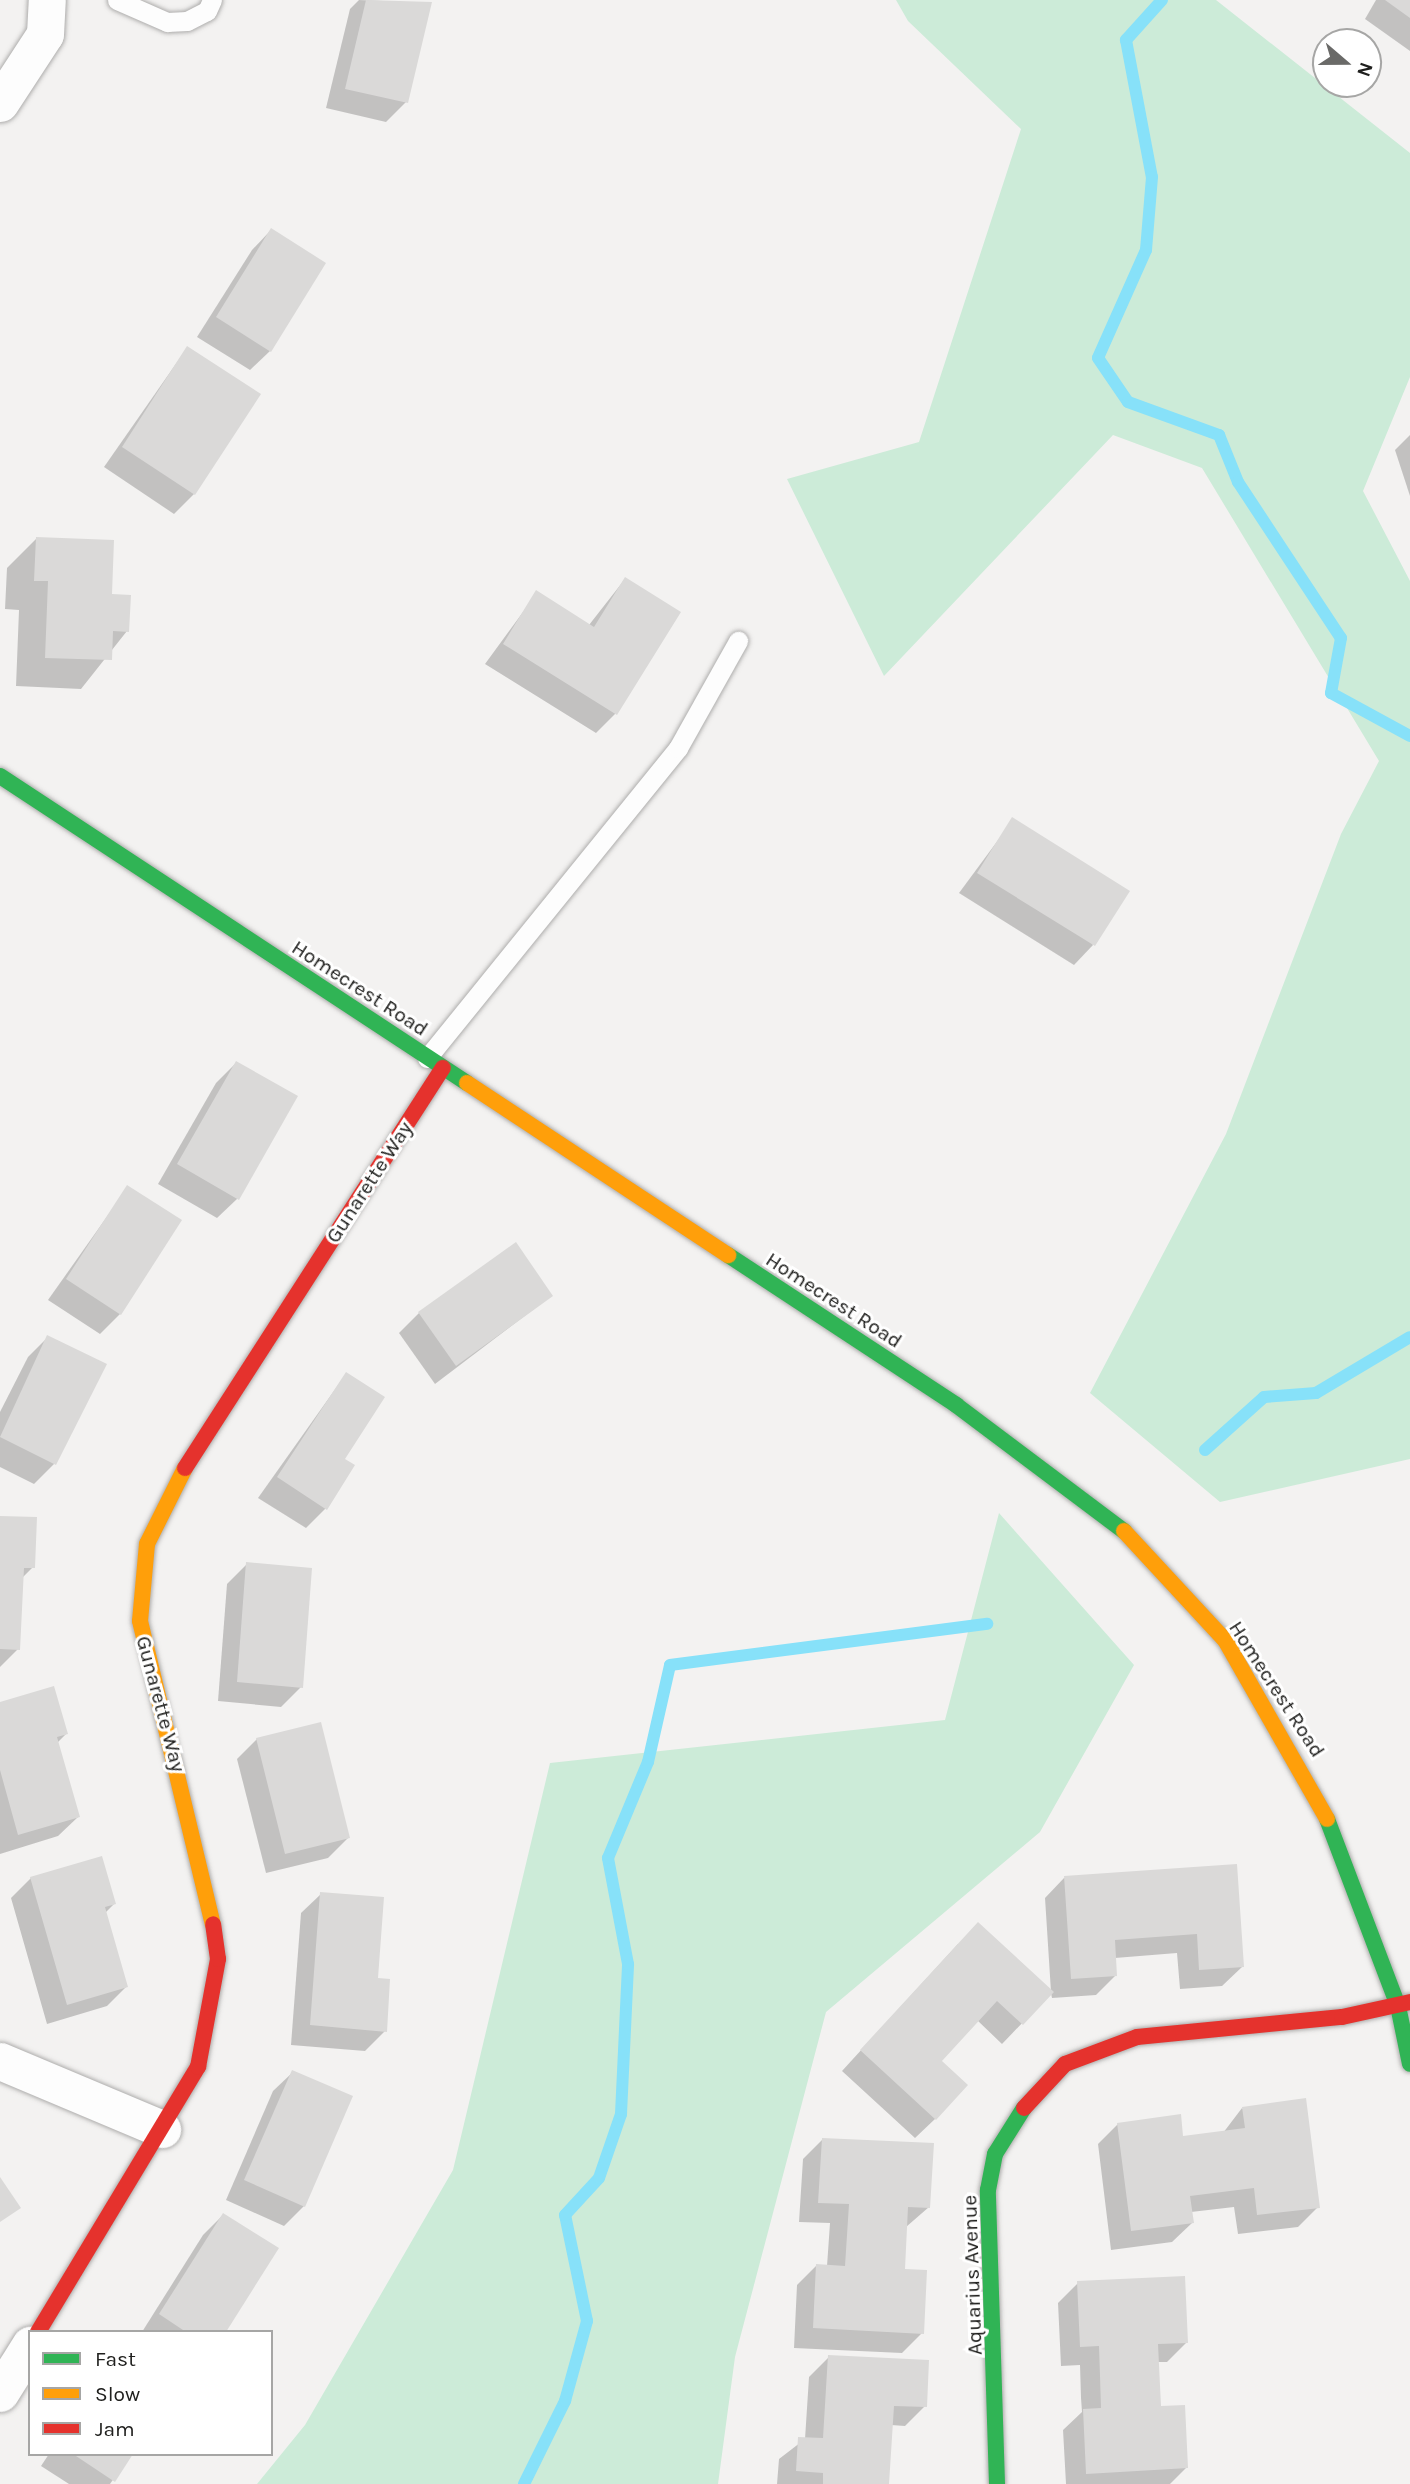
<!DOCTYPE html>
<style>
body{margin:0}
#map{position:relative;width:1410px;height:2484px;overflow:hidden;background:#f3f2f1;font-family:Karla,sans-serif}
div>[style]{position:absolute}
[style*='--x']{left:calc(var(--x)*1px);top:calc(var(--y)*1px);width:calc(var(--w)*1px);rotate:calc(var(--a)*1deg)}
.green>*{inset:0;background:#ccebd8}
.shadow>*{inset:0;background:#0003}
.stream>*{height:12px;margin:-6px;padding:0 6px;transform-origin:6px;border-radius:6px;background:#87e1f9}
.building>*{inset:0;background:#dad9d8}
.roads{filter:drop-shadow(0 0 2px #aeadac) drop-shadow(0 0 2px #aeadac)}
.lane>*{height:19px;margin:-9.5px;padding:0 9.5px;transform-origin:9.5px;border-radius:9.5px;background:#fdfdfd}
.street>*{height:37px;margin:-18.5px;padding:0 18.5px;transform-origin:18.5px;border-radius:18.5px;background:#fdfdfd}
.fast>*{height:16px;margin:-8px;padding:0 8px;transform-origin:8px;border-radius:8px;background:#30b455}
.slow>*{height:16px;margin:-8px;padding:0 8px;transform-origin:8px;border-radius:8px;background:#ff9f0a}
.jam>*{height:16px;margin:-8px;padding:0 8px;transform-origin:8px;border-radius:8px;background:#e5322d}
span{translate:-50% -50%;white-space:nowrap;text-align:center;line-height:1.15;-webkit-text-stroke:6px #fff;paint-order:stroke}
.street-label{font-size:21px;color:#20201e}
.legend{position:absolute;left:28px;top:2330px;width:245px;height:126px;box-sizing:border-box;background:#fff;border:2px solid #a6a6a5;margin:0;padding:9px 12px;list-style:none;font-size:21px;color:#20201e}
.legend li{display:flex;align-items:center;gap:14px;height:35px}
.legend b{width:35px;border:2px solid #a6a6a5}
.north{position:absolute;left:1312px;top:28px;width:70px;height:70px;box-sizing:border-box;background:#fff;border:2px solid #a6a6a5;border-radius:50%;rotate:110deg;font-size:19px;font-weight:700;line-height:28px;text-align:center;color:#20201e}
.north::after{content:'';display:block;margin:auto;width:24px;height:32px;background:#6a6a68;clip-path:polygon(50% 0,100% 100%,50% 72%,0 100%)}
</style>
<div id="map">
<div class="green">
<i style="clip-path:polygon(896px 0,1216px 0,1410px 153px,1410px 377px,1363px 491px,1410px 581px,1410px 1459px,1220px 1502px,1090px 1393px,1226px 1134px,1341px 834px,1379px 761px,1202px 468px,1113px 435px,884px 676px,787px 479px,919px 442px,1021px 129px,908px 21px)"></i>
<i style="clip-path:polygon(999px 1513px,1134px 1665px,1040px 1832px,826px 2012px,735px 2357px,718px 2484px,257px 2484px,305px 2425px,453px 2170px,550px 1763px,945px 1720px)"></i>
</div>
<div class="shadow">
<i style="clip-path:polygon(359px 0,430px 3px,406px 102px,386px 122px,326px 108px,350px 9px)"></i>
<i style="clip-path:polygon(1376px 0,1410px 0,1410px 51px,1365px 19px)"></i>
<i style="clip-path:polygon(271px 230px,270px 351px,250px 370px,197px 337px,252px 250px)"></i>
<i style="clip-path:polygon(187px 348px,194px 494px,174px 514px,104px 467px)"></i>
<i style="clip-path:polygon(1410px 435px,1410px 496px,1395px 450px)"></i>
<i style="clip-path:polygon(36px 539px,110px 596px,127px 631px,81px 689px,16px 686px,19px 610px,5px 609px,7px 568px)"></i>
<i style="clip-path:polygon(625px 579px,615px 714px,596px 733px,485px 664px,537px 593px,589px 625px)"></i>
<i style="clip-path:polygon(1013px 820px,1093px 945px,1074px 965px,959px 893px)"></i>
<i style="clip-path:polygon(236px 1063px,237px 1199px,217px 1218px,158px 1184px,216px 1083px)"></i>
<i style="clip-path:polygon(128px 1187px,120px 1314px,100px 1334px,48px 1300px)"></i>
<i style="clip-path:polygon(551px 1296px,435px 1384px,399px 1333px,419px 1313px)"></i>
<i style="clip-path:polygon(48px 1337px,54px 1464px,34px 1484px,0 1467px,0 1412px,28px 1357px)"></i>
<i style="clip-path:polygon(346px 1374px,343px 1459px,326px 1508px,306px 1528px,258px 1498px)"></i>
<i style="clip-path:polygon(0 1518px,33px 1567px,21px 1579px,18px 1649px,0 1667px)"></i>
<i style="clip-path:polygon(247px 1564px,301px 1687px,281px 1707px,218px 1701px,227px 1584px)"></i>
<i style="clip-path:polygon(0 1703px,66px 1734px,57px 1743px,78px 1817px,58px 1836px,0 1854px)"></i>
<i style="clip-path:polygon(257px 1739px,348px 1838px,328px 1858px,266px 1873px,237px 1759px)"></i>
<i style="clip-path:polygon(1235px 1866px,1242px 1967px,1222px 1986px,1180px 1989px,1177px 1953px,1115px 1958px,1116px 1975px,1096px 1995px,1052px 1998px,1051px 1993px,1002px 2044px,977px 2020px,940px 2061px,935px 2119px,915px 2138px,842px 2071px,958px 1944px,1051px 1992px,1045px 1898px,1064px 1878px)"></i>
<i style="clip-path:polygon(31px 1878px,114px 1904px,105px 1913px,126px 1987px,107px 2006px,47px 2024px,11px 1898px)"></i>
<i style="clip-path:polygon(321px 1894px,376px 1979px,385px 2031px,365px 2051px,291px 2045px,301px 1913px)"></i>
<i style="clip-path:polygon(293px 2072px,304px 2206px,284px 2226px,226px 2200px,273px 2091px)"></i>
<i style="clip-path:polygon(1242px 2108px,1318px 2207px,1298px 2227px,1238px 2234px,1234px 2207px,1191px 2212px,1192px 2223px,1172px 2242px,1111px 2250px,1098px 2144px,1118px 2124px,1182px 2138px,1223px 2133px)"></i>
<i style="clip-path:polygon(823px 2139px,929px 2207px,906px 2227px,903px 2270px,922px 2333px,902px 2353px,794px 2348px,797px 2285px,817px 2265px,827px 2266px,830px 2223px,799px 2222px,803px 2159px)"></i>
<i style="clip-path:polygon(223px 2215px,224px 2332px,142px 2332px,203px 2235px)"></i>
<i style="clip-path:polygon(1078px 2283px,1187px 2342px,1167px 2362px,1157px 2362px,1159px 2408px,1186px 2468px,1170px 2484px,1066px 2484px,1063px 2430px,1082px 2412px,1081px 2398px,1080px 2365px,1061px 2366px,1058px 2303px)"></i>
<i style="clip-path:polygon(829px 2357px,925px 2406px,905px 2426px,891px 2425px,888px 2484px,777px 2484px,779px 2459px,805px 2439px,809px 2377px)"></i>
<i style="clip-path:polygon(49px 2454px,131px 2454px,110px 2484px,69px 2484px,41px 2466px)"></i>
</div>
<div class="stream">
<i style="--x:1162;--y:0;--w:54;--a:132"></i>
<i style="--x:1126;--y:40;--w:139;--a:79.3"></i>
<i style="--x:1152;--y:177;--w:73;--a:94.7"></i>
<i style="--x:1146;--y:250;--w:118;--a:114"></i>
<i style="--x:1098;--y:358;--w:53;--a:55.7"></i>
<i style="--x:1128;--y:402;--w:97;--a:19.9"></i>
<i style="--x:1219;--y:435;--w:51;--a:68"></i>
<i style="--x:1238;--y:482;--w:187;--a:56.6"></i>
<i style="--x:1341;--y:638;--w:56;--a:100.3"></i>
<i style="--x:1331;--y:693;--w:90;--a:28.6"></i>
<i style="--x:1205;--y:1450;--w:79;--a:-41.9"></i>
<i style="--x:1264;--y:1397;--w:52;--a:-4.4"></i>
<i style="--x:1316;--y:1393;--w:109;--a:-30.8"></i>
<i style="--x:524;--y:2484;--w:93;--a:-63.7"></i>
<i style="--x:565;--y:2401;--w:83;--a:-74.6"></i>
<i style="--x:587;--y:2321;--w:108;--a:-101.7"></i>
<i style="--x:565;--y:2215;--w:50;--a:-47.4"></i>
<i style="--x:599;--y:2178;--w:68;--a:-71"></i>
<i style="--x:621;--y:2114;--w:150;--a:-87.3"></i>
<i style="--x:628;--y:1964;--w:108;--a:-100.7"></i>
<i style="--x:608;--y:1858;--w:104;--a:-67.4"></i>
<i style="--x:648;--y:1762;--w:99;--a:-77.2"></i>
<i style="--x:670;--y:1665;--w:320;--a:-7.4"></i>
</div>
<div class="building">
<i style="clip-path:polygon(366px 0,432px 2px,408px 103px,345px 89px)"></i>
<i style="clip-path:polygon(1385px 0,1410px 0,1410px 18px)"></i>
<i style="clip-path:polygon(271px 228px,326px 263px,271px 352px,216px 317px)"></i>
<i style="clip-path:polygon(187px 346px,261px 394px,195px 495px,122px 447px)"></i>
<i style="clip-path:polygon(36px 537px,114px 540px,112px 594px,131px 595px,129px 632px,113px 631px,112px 660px,45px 658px,48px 581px,34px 581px)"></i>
<i style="clip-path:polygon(625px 577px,681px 612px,617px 715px,503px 644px,536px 590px,594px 627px)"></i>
<i style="clip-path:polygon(1012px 817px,1130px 891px,1095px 946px,977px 873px)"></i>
<i style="clip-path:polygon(236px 1061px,298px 1096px,239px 1200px,177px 1164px)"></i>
<i style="clip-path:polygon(127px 1185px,182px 1220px,121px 1315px,66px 1279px)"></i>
<i style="clip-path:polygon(516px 1242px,553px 1296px,456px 1366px,418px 1312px)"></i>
<i style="clip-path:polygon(47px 1335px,107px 1364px,56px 1465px,0 1437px)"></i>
<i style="clip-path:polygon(346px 1372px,385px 1397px,345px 1459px,355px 1465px,327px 1510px,277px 1477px)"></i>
<i style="clip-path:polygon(0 1516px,37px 1517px,35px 1568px,24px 1568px,20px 1650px,0 1649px)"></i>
<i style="clip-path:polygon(246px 1562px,312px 1568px,303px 1688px,237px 1682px)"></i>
<i style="clip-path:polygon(54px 1686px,68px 1734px,57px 1737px,80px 1817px,18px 1835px,0 1770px,0 1702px)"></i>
<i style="clip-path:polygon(321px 1722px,350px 1838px,285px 1854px,256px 1738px)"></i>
<i style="clip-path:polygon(102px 1856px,116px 1904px,105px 1907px,128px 1987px,67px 2005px,30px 1877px)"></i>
<i style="clip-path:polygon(1237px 1864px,1244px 1967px,1199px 1970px,1197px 1934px,1115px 1940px,1117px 1976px,1071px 1979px,1064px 1876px)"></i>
<i style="clip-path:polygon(320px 1892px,384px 1897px,378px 1978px,390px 1979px,387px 2032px,310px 2025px)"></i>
<i style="clip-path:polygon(978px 1922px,1054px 1992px,1023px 2025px,997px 2001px,942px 2061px,968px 2085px,936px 2120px,860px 2050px)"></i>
<i style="clip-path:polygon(292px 2070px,353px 2096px,305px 2207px,244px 2180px)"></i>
<i style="clip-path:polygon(1306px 2098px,1320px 2208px,1257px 2215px,1254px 2188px,1190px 2196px,1194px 2223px,1131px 2231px,1117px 2123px,1181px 2114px,1183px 2136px,1245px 2128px,1242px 2107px)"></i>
<i style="clip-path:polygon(822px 2138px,934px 2143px,930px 2208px,908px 2207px,905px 2269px,927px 2270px,924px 2334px,813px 2328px,816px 2264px,845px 2266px,849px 2204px,818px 2203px)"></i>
<i style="clip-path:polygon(0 2177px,21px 2208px,0 2222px)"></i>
<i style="clip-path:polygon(223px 2213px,279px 2248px,226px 2332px,186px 2332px,159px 2314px)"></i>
<i style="clip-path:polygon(1185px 2276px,1188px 2343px,1158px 2344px,1161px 2406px,1185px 2405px,1188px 2468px,1086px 2474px,1083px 2409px,1101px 2408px,1100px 2376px,1099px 2346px,1080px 2347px,1077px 2281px)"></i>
<i style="clip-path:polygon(828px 2355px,929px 2360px,927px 2407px,894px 2406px,889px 2484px,823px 2484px,823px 2473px,796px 2471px,798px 2437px,823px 2438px)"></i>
<i style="clip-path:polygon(73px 2454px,133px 2454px,115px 2482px)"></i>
</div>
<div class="roads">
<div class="lane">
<i style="--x:117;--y:0;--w:55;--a:23.7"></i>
<i style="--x:167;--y:22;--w:20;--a:-3"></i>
<i style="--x:187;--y:21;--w:22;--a:-27"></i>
<i style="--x:207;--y:11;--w:12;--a:-66"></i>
<i style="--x:427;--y:1058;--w:399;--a:-51"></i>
<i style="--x:678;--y:748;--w:123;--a:-60.7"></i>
</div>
<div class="street">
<i style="--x:0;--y:103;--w:82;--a:-56.9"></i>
<i style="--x:45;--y:34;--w:34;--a:-87"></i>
<i style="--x:0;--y:2061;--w:176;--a:22.8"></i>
<i style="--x:0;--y:2393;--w:57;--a:-58"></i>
</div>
<div class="fast">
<i style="--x:0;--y:776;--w:559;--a:33.32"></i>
<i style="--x:728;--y:1255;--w:273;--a:33.3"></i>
<i style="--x:956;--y:1405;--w:210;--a:36.9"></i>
<i style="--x:1327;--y:1819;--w:200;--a:69.2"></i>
<i style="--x:1398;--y:2006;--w:59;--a:78.3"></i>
<i style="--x:997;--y:2484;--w:294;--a:-91.8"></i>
<i style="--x:988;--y:2190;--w:37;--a:-79"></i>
<i style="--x:995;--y:2154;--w:54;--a:-57.8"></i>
</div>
<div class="slow">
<i style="--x:467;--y:1083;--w:313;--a:33.4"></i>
<i style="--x:185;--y:1468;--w:85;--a:116.6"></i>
<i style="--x:147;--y:1544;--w:77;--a:95.2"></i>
<i style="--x:140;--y:1621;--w:312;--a:76.5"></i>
<i style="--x:1124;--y:1531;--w:149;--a:47.2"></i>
<i style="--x:1225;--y:1640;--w:206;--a:60.3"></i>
</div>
<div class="jam">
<i style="--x:185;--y:1468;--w:476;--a:-57.2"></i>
<i style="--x:1024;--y:2108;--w:60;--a:-47"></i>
<i style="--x:1065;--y:2064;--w:77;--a:-20.6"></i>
<i style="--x:1137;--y:2037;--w:206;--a:-5.6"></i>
<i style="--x:1342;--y:2017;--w:70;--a:-12.4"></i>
<i style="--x:38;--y:2332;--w:310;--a:-58.9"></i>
<i style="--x:198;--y:2067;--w:110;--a:-79.5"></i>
<i style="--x:218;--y:1959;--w:35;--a:-98"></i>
</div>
</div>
<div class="street-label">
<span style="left:360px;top:988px;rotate:33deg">Homecrest Road</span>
<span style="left:369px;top:1182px;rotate:-57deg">Gunarette Way</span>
<span style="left:834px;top:1300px;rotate:33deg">Homecrest Road</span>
<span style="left:1277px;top:1689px;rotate:57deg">Homecrest Road</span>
<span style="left:161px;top:1704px;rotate:75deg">Gunarette Way</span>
<span style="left:972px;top:2275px;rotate:-92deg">Aquarius Avenue</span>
</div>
<ul class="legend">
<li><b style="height:9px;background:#30b455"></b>Fast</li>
<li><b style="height:9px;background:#ff9f0a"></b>Slow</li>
<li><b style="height:9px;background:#e5322d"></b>Jam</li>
</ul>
<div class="north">N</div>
</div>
